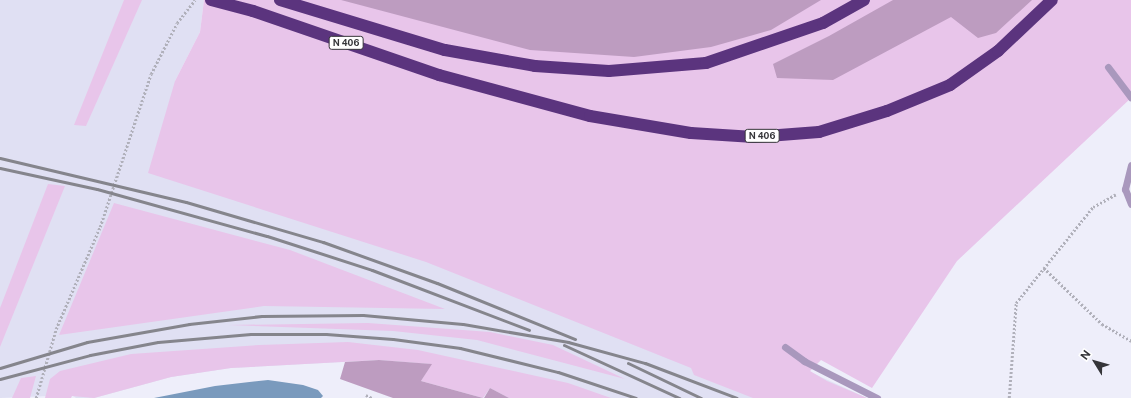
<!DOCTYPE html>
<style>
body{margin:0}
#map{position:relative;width:1131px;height:398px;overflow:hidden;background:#eeeefa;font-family:"Public Sans",sans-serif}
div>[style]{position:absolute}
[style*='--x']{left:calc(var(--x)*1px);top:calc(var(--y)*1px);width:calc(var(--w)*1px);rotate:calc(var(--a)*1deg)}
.built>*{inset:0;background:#e0e0f3}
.green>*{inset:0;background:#e8c5ea}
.forest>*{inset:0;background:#bd9cc0}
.water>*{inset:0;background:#7a9abd}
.path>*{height:2.5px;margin-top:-1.25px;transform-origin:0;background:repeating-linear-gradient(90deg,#b0b0ba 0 2px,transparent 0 4px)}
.lane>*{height:7px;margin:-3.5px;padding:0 3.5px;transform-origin:3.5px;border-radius:3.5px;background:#a998bd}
.highway>*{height:12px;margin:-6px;padding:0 6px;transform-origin:6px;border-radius:6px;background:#5b347e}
.rail>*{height:3px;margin:-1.5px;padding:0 1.5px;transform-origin:1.5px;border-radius:1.5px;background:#85858c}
span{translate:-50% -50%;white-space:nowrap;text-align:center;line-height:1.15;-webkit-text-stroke:3.5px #fff;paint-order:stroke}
.shield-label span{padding:1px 3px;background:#fff;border:1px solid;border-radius:3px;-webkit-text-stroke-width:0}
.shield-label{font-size:9px;color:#353539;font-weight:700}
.north{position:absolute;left:1075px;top:342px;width:40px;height:40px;-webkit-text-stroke:3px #fff;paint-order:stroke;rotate:307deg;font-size:11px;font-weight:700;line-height:16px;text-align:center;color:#353539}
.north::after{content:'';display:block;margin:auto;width:14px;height:18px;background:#353539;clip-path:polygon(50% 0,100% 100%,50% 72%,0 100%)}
</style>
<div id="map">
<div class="built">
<i style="clip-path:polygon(0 0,204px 0,200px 32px,175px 81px,867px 398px,509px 398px,490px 388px,483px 398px,431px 364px,379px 360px,231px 368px,171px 377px,94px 398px,76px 398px,72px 395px,0 398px)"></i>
</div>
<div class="green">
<i style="clip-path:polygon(124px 0,142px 0,86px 126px,74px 125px)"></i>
<i style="clip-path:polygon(204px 0,1131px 0,1131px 98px,957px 261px,872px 388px,821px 360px,810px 371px,827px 381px,867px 398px,753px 398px,694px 375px,691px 368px,426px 262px,148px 173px,175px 81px,200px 32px)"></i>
<i style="clip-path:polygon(48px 184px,65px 186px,0 347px,0 308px)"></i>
<i style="clip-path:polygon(114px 203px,290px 250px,445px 309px,264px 306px,59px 335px)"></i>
<i style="clip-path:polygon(368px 323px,490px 332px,553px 345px,625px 379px,477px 340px,393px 331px,228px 325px)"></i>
<i style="clip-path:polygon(348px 342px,418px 350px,568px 383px,611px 398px,509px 398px,490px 388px,483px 398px,421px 381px,431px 364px,379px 360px,231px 368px,171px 377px,94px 398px,72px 396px,71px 398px,45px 398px,50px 379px,60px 371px,131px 354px,259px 345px)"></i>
<i style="clip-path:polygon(36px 376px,30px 398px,12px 398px,21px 378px)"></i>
</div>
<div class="forest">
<i style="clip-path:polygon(341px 0,821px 0,771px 30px,711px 47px,634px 57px,530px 50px)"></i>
<i style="clip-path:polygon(893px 0,1032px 0,996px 33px,978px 38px,951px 17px,833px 80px,777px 78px,773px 64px,829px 36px)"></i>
<i style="clip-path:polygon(379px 360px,432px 364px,421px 381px,483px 398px,393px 398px,340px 379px,345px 362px)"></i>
<i style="clip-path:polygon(490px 388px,509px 398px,484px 398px)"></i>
</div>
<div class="water">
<i style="clip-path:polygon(268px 380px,303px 385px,318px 390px,323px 396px,321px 398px,154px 398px,215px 386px)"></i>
</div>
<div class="path">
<i style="--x:1044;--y:268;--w:81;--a:44"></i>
<i style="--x:1102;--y:324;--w:34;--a:30"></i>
<i style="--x:366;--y:395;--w:7;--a:27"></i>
<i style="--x:36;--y:398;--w:72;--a:-73.8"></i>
<i style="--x:56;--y:329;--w:111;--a:-66.7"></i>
<i style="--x:100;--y:227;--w:161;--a:-71.6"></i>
<i style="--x:151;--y:74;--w:57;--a:-63"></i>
<i style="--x:177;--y:23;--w:29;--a:-52"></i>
<i style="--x:1009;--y:398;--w:95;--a:-85.8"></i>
<i style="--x:1016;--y:303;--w:123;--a:-51.3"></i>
<i style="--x:1093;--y:207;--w:26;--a:-29"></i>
</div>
<div class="lane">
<i style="--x:1108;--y:67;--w:38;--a:53"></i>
<i style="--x:1131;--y:165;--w:25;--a:104"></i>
<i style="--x:1125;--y:189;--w:16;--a:68"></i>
<i style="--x:785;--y:347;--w:24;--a:36"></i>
<i style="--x:804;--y:361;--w:82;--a:26.9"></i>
</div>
<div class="highway">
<i style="--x:211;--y:0;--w:43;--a:14.7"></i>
<i style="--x:253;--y:11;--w:197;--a:19"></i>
<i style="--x:439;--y:75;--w:156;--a:15.2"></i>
<i style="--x:590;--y:116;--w:102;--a:9.6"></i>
<i style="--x:691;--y:133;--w:63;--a:3.6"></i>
<i style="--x:754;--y:137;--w:65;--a:-4.4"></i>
<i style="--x:819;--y:132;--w:71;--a:-17.2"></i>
<i style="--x:887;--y:111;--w:68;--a:-22.4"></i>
<i style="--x:950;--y:85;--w:59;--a:-35.3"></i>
<i style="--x:998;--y:51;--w:74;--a:-43.4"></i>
<i style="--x:280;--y:0;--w:172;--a:16.9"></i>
<i style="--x:445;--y:50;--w:91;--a:10.1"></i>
<i style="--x:535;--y:66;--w:74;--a:3.9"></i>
<i style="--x:609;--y:71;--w:97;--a:-4.7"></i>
<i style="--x:706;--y:63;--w:124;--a:-18.9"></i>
<i style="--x:823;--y:23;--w:47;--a:-29.3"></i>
</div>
<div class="rail">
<i style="--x:0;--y:158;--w:191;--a:13.3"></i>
<i style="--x:186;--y:202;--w:143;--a:16.3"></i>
<i style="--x:323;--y:242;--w:121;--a:19.8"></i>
<i style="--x:437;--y:283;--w:149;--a:22.1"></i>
<i style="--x:0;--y:168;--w:99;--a:12.2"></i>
<i style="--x:97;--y:189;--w:176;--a:15.5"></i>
<i style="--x:267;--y:236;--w:110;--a:17.9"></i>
<i style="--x:372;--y:270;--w:168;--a:20.9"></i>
<i style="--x:564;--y:345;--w:127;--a:24.7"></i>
<i style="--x:628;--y:363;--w:81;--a:25.6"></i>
<i style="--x:0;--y:368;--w:91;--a:-16.6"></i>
<i style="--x:87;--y:342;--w:104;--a:-10"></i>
<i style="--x:189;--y:324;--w:73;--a:-6.3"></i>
<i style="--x:262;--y:316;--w:101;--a:-0.6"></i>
<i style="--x:363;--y:315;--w:100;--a:5.1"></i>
<i style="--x:463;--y:324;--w:107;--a:9.7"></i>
<i style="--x:568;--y:342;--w:80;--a:15.3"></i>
<i style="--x:645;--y:363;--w:98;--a:20.8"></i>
<i style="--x:0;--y:379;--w:93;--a:-14.9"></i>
<i style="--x:90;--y:355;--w:69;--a:-10.8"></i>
<i style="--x:158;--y:342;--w:93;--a:-4.9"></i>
<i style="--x:251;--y:334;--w:75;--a:0"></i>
<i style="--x:326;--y:334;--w:67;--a:4.3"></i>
<i style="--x:393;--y:339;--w:68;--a:7.7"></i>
<i style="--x:460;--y:348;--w:101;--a:13.8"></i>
<i style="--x:558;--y:372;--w:82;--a:18.4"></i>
</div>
<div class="shield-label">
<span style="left:346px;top:43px">N 406</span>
<span style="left:762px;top:136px">N 406</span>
</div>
<div class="north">N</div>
</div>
